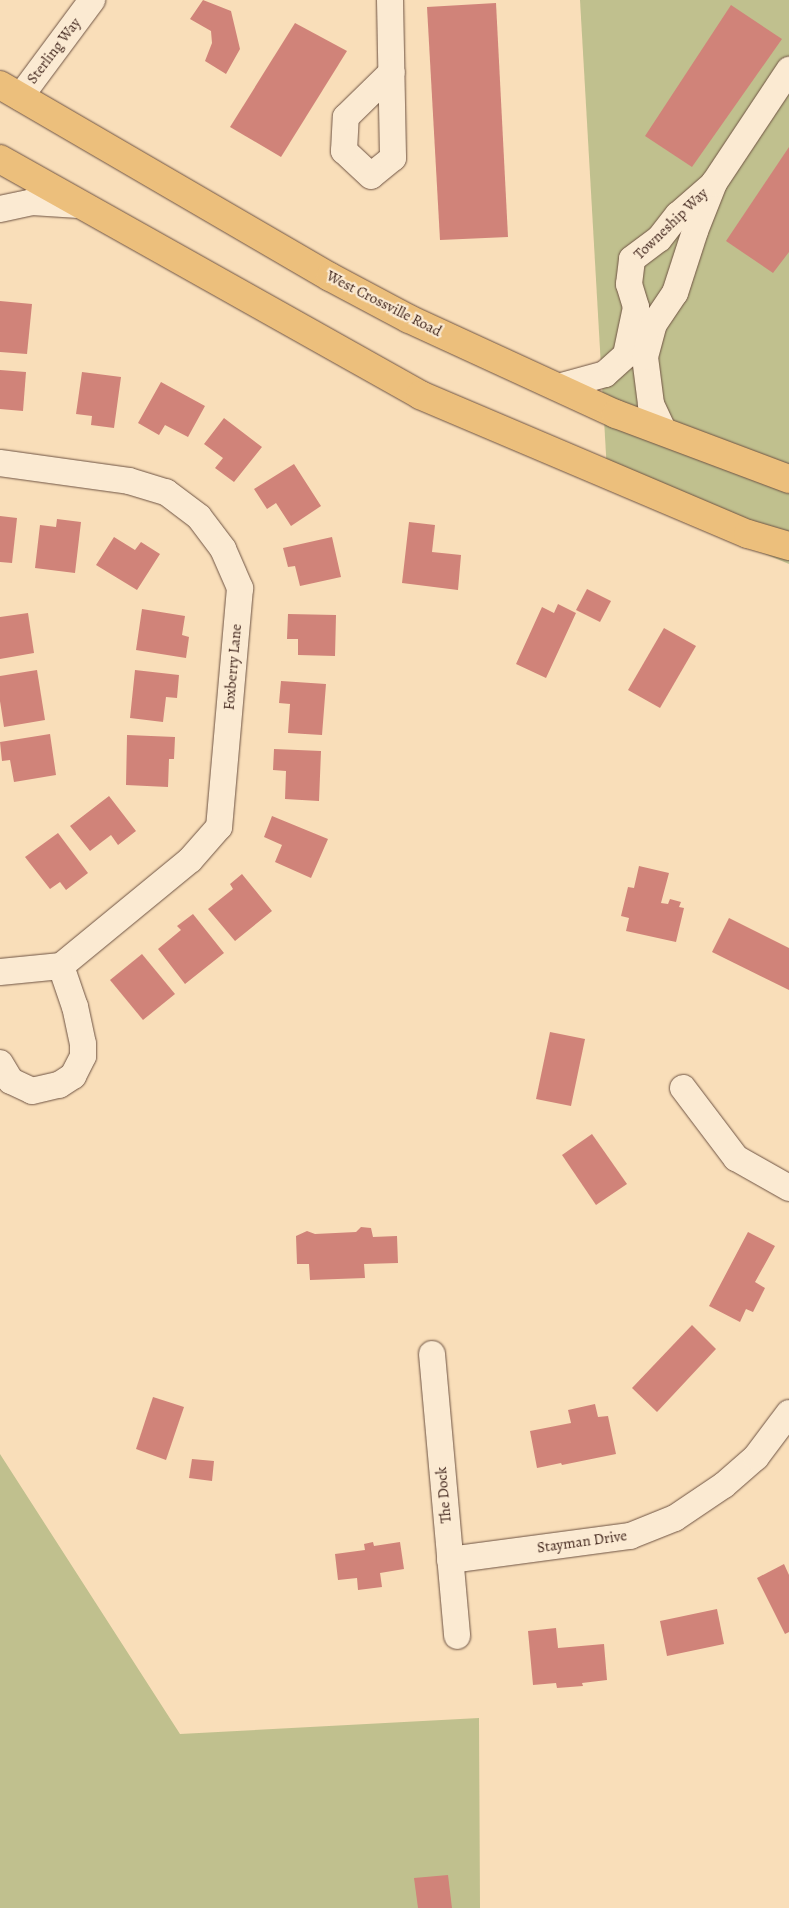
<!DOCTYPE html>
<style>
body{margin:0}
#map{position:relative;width:789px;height:1908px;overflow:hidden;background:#f9deb9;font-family:Alegreya,serif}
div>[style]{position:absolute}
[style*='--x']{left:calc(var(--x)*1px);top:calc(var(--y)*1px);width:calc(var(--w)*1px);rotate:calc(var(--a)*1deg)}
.green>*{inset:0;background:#c0c08e}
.building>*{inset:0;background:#d08379}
.roads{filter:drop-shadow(0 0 1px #6e5343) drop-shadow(0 0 1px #6e5343)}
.minor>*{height:26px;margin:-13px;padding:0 13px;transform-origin:13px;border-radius:13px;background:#fbead2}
.primary>*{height:28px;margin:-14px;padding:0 14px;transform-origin:14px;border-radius:14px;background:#ecbf7c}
span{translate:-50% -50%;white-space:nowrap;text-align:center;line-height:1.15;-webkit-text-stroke:4.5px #fbead2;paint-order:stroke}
.street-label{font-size:15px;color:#40251c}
</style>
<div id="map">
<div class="green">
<i style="clip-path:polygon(580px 0,789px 0,789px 564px,608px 489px)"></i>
<i style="clip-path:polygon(0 1454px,180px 1734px,479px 1718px,480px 1908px,0 1908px)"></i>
</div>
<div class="building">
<i style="clip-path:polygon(203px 0,231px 11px,240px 49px,226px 74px,205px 61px,212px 43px,211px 31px,190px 19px)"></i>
<i style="clip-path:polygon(496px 3px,508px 237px,440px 240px,427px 7px)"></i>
<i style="clip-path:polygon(731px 5px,782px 39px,692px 167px,645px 136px)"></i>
<i style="clip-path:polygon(295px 23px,347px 51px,281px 157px,230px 127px)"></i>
<i style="clip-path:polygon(789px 147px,789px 252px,773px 273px,726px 241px)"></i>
<i style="clip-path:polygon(0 301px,32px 304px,27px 354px,0 352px)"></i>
<i style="clip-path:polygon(0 370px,26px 372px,23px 411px,0 409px)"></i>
<i style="clip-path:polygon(82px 372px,121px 377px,114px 428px,91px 425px,92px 416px,76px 414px)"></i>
<i style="clip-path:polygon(161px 382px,205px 406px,188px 437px,165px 425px,159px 435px,138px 423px)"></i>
<i style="clip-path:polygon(224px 418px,262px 447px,234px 482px,215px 468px,223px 458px,204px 444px)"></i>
<i style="clip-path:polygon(294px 464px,321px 506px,291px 526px,276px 503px,267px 509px,254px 489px)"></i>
<i style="clip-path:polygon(0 516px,17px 518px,12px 563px,0 562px)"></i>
<i style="clip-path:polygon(57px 519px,81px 522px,75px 573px,35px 568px,40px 525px,56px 527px)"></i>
<i style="clip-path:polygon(409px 522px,435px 525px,432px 552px,461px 555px,458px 590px,402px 583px)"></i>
<i style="clip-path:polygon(114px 537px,135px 550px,141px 542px,160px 554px,137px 590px,96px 565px)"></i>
<i style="clip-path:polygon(332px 537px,341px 577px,300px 586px,295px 566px,288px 567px,283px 548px)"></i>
<i style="clip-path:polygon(587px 589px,611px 601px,600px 622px,576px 610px)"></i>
<i style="clip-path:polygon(558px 604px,576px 613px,546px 678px,516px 664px,542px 607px,554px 613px)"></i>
<i style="clip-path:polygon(142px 609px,185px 616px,182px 635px,189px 637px,186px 658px,136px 650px)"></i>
<i style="clip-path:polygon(28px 613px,34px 653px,0 659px,0 617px)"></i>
<i style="clip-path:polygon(288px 614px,336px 615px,335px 656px,298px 655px,298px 639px,287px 639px)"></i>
<i style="clip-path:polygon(664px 628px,696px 646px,660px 708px,628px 690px)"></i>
<i style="clip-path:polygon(37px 670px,45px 720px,4px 727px,0 701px,0 676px)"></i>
<i style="clip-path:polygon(135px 670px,179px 675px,177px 698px,166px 697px,163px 722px,130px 718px)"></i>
<i style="clip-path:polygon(281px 681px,326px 684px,322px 735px,288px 733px,290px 704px,279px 703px)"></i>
<i style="clip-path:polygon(50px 734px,56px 775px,14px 782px,10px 760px,2px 761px,0 742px)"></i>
<i style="clip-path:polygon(127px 735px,175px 737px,174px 759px,169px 759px,168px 787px,126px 785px)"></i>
<i style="clip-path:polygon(274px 749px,321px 751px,319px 801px,285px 799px,286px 771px,273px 770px)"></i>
<i style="clip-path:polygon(109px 796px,136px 831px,118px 845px,111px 835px,90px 851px,70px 826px)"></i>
<i style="clip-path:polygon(272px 816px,328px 839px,311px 878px,275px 862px,282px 845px,264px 837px)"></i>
<i style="clip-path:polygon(58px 833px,88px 873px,66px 890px,60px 882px,50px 889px,25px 857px)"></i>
<i style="clip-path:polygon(639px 866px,669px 873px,661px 903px,668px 904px,670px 899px,681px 902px,679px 907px,684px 908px,676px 942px,626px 931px,629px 918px,621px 916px,628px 887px,634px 888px)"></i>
<i style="clip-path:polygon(242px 874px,272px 911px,235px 941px,208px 909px,233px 889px,230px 884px)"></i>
<i style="clip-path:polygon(193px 914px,224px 953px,185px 984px,158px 949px,181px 930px,177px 926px)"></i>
<i style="clip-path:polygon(729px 918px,789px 948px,789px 990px,712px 952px)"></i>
<i style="clip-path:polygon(142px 954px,175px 994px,143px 1020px,110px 980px)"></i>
<i style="clip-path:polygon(550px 1032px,585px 1039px,571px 1106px,536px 1099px)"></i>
<i style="clip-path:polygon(592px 1134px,627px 1184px,596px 1205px,562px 1155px)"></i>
<i style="clip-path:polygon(361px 1227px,371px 1228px,373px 1237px,397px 1236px,398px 1263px,364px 1264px,365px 1278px,310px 1280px,309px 1264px,297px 1264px,296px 1236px,307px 1231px,315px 1234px,356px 1232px)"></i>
<i style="clip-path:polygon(748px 1232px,775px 1246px,755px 1282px,765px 1288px,753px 1312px,746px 1309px,740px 1322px,709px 1306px)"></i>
<i style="clip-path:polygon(692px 1325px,716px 1349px,657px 1412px,632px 1388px)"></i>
<i style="clip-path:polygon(153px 1397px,184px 1407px,166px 1460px,136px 1449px)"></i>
<i style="clip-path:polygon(595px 1404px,598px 1417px,608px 1416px,616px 1454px,562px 1465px,561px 1463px,537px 1468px,530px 1431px,571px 1423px,568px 1410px)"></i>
<i style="clip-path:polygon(192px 1459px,214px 1461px,212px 1481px,189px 1478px)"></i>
<i style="clip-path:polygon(373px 1542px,374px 1546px,400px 1542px,404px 1569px,380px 1573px,382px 1587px,358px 1590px,357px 1578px,338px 1580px,335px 1554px,365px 1550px,364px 1544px)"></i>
<i style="clip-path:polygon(784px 1564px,789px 1575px,789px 1632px,785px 1634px,757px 1578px)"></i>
<i style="clip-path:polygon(717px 1609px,724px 1644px,667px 1656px,660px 1621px)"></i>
<i style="clip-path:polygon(556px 1628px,558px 1648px,604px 1644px,607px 1680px,582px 1683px,583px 1686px,557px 1688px,556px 1683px,533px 1685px,528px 1631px)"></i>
<i style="clip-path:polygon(448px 1875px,452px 1908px,418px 1908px,414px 1878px)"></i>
</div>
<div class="roads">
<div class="minor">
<i style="--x:390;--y:0;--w:158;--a:88.9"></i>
<i style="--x:393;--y:158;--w:28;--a:141"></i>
<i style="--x:371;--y:176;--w:37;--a:-137"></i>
<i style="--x:344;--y:151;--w:34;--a:-87"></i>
<i style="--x:346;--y:117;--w:64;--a:-44.4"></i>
<i style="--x:20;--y:97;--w:121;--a:-53.4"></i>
<i style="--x:0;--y:209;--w:33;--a:-12"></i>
<i style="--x:32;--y:202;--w:47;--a:3.7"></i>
<i style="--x:558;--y:387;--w:49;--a:-15.5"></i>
<i style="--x:605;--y:374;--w:28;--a:-42"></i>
<i style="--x:626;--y:355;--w:49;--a:-78.2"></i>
<i style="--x:636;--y:307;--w:24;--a:-107"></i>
<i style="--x:629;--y:284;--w:25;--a:-83"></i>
<i style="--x:632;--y:259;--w:34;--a:-37"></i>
<i style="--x:659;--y:239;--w:31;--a:-52"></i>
<i style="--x:678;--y:215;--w:43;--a:-41.2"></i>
<i style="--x:664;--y:432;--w:31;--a:-115"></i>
<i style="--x:651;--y:404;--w:47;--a:-97.3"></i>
<i style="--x:645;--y:357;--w:34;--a:-75"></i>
<i style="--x:654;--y:324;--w:37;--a:-56"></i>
<i style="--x:675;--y:293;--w:65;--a:-72.1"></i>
<i style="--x:695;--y:231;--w:52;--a:-68.4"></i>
<i style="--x:714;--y:183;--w:136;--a:-56.4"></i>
<i style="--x:0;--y:463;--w:130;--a:7.9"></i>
<i style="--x:129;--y:481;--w:39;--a:17"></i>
<i style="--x:166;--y:492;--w:41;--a:37.1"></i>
<i style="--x:199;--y:517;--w:40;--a:53"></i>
<i style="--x:223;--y:549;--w:43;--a:66.4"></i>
<i style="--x:240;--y:588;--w:240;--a:95"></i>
<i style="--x:219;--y:827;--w:44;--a:131.3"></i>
<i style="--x:190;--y:860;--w:167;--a:140.6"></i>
<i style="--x:61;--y:966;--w:61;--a:174.4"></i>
<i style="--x:0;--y:1063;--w:21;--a:59"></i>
<i style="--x:11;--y:1081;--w:23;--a:25"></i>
<i style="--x:32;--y:1091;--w:28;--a:-13"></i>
<i style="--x:59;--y:1085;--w:17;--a:-33"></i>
<i style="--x:73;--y:1076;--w:22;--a:-63"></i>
<i style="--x:83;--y:1056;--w:12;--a:-90"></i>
<i style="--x:83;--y:1044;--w:38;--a:-102"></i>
<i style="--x:75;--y:1007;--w:43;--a:-108.9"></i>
<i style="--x:683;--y:1088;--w:88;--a:52.9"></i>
<i style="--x:736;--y:1158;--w:61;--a:29.5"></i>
<i style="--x:432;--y:1354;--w:283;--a:84.9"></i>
<i style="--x:450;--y:1560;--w:182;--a:-7.6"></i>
<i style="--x:630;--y:1536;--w:48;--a:-21.8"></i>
<i style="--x:675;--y:1518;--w:59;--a:-34"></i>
<i style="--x:724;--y:1485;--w:43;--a:-41.2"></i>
<i style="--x:756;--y:1457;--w:55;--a:-53.1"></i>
</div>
<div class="primary">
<i style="--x:0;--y:85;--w:382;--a:30.2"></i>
<i style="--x:330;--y:277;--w:89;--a:28"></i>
<i style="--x:409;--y:319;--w:228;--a:24.7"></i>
<i style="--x:616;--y:414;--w:185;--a:20.6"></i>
<i style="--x:0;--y:159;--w:482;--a:29.3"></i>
<i style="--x:420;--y:395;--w:356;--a:23"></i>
<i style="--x:748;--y:534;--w:43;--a:16.3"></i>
</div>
</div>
<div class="street-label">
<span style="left:54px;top:51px;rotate:-53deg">Sterling Way</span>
<span style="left:671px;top:224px;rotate:-44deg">Towneship Way</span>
<span style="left:384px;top:304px;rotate:27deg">West Crossville Road</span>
<span style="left:233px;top:667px;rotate:-85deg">Foxberry Lane</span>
<span style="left:444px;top:1495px;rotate:-95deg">The Dock</span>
<span style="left:582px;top:1542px;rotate:-8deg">Stayman Drive</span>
</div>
</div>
